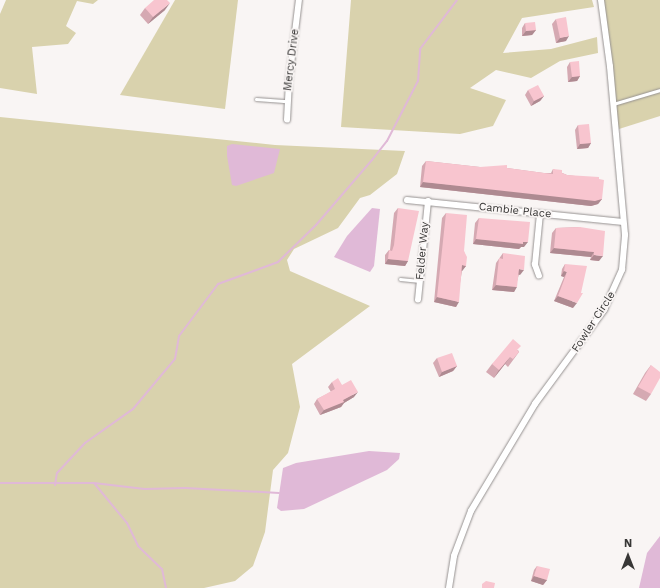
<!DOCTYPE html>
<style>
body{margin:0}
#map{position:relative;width:660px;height:588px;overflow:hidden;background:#f9f5f4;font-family:"Work Sans",sans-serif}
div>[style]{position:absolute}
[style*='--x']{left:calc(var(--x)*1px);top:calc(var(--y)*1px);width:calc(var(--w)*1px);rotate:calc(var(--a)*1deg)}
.green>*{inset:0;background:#d9d2ad}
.water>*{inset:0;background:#e0b9d7}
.stream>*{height:2px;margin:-1px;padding:0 1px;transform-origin:1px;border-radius:1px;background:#e0b9d7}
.roads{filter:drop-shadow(0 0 1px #959190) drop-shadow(0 0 1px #959190)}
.service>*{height:3px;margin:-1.5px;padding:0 1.5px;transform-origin:1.5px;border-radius:1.5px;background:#fff}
.minor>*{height:5.5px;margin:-2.75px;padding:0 2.75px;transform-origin:2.75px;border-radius:2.75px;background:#fff}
.wall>*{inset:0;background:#d5a9b2}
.shaded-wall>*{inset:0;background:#ae8a91}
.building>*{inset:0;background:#f8c5cf}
span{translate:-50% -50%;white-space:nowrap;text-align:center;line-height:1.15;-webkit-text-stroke:3.5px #f9f5f4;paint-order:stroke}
.street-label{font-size:11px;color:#383736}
.north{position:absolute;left:608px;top:536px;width:40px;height:40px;-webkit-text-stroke:3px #f9f5f4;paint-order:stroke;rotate:0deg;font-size:11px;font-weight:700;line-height:16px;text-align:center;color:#383736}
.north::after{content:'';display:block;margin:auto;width:14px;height:18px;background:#383736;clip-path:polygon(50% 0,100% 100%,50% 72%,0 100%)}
</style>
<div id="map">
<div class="green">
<i style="clip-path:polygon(6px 0,98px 0,93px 4px,77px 1px,66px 26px,76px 33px,68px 44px,32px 47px,37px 94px,0 88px,0 14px)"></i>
<i style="clip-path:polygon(175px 0,238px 0,225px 109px,120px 95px)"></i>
<i style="clip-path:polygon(351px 0,592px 0,594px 7px,522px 18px,503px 53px,551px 49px,597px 37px,598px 53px,560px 61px,531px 78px,496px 70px,470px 88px,506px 100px,493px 126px,460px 134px,341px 127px)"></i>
<i style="clip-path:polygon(602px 0,660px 0,660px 116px,619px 129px,613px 104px)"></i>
<i style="clip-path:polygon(0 117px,275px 145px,405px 151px,397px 174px,370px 195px,360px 198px,338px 228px,294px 249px,287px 260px,290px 271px,370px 306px,292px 364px,300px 407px,288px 453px,273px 470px,265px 532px,253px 566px,235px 581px,204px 588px,0 588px)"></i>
</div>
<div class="water">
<i style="clip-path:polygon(232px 144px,280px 149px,274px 173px,236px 186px,232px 185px,227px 156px,227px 146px)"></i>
<i style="clip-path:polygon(372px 208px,380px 209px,374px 266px,370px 272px,334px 257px,347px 236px)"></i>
<i style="clip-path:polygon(369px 451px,400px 453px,399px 459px,387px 470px,304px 509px,281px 511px,277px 508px,283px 468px,296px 463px)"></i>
<i style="clip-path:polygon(660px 536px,660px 588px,639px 588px,647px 553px)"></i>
</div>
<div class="stream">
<i style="--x:0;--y:483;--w:94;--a:0"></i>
<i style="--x:94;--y:483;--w:51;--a:6.7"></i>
<i style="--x:145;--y:489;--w:40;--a:-1.4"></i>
<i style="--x:185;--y:488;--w:94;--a:3"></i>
<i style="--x:94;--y:483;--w:52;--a:50.5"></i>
<i style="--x:127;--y:523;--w:25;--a:64"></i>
<i style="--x:138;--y:546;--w:33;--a:44"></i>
<i style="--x:162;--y:569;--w:19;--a:78"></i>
<i style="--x:55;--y:485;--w:12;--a:-81"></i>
<i style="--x:57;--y:473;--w:41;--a:-47"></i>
<i style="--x:85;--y:443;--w:59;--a:-35.3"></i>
<i style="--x:133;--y:409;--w:65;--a:-50"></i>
<i style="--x:175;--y:359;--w:23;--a:-80"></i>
<i style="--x:179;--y:336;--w:65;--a:-53.1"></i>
<i style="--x:218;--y:284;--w:64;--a:-20.1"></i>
<i style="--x:278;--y:262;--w:53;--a:-44.2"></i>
<i style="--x:316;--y:225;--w:86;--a:-49.3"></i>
<i style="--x:372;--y:160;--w:24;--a:-52"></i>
<i style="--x:387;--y:141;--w:68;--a:-62.7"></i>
<i style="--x:418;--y:81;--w:32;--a:-86"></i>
<i style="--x:420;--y:49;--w:61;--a:-52.9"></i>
</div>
<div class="roads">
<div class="service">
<i style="--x:256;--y:99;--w:31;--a:4"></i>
<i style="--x:613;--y:104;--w:49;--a:-16.6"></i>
<i style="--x:400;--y:279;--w:20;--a:6"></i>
</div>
<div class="minor">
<i style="--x:287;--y:120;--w:39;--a:-87"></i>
<i style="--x:289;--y:81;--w:82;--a:-83"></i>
<i style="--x:407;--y:200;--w:217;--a:5.8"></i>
<i style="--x:539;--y:276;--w:12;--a:-110"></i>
<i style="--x:535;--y:265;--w:51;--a:-84.4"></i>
<i style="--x:418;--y:300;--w:99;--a:-84.2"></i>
<i style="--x:449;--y:588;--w:32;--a:-81"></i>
<i style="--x:454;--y:556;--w:48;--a:-69.3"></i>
<i style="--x:471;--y:511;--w:125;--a:-59.1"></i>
<i style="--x:535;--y:404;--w:117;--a:-53.7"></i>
<i style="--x:604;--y:310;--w:44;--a:-65.8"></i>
<i style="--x:622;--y:270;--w:35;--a:-85"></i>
<i style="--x:625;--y:235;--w:169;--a:-95.1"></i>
<i style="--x:610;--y:67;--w:68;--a:-97.7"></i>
</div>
</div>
<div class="wall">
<i style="clip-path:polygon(145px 8px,165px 10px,148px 24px,140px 15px)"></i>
<i style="clip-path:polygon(556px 19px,566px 41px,556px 43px,552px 24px)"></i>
<i style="clip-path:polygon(525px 23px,536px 30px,532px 35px,522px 36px,522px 28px)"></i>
<i style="clip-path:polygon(570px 62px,580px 76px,577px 81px,568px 82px,567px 67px)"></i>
<i style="clip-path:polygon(528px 90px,544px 96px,540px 101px,531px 106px,525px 95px)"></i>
<i style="clip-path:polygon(578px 125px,591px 143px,588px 148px,577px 149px,575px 130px)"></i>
<i style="clip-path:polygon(426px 161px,480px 167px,507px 168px,544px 173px,551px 173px,553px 169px,567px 175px,599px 179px,602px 199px,598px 204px,591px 206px,420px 187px,422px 166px)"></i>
<i style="clip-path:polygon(398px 208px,408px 261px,405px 266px,385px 264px,385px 255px,389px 250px,390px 250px,394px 213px)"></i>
<i style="clip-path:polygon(446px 213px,464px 251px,466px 266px,462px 271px,456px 307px,434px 302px,442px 218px)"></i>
<i style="clip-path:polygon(479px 218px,524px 247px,521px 247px,519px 249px,473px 244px,475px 223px)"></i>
<i style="clip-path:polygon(580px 227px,599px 261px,590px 260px,591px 257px,550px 253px,552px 233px,556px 228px)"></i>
<i style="clip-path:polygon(503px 253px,520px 275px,519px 274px,514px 292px,492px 290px,496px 263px)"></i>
<i style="clip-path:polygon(565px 264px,573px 308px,554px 301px,564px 277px,561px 276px,562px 269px)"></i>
<i style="clip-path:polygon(518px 350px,519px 352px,508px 367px,505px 364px,494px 378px,486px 372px,492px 364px)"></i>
<i style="clip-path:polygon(437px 358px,457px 366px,453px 371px,439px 377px,433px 363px)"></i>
<i style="clip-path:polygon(651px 365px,651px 394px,646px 401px,633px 394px,645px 373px)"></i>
<i style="clip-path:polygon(332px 382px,342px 385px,354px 397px,344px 403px,341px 407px,320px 415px,314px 404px,317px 399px,331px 392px,328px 387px)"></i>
<i style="clip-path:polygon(537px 566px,547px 580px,543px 585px,531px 581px,534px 570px)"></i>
</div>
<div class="shaded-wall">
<i style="clip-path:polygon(170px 3px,165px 10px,148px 24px,153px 17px)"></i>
<i style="clip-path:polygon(536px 30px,532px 35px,522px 36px,526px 31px)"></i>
<i style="clip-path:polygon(569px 36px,566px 41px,556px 43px,560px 38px)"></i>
<i style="clip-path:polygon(580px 76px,577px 81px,568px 82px,572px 77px)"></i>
<i style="clip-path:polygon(544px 96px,540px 101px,531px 106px,534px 101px)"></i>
<i style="clip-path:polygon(591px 143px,588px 148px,577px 149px,580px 144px)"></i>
<i style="clip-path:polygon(423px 182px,602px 199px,598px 204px,591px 206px,420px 187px)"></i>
<i style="clip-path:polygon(476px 239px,523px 242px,528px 242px,524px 247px,521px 247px,519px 249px,473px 244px)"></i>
<i style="clip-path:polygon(554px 248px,594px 252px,591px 257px,550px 253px)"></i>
<i style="clip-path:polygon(594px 255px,603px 256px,599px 261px,590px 260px)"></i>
<i style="clip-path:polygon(388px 259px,408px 261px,405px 266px,385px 264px)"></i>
<i style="clip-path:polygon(462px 265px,466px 266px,462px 271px,459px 270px)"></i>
<i style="clip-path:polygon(519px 269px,524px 270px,520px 275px,516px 274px)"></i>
<i style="clip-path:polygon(564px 271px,567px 272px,564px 277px,561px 276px)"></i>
<i style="clip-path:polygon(496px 285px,517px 287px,514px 292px,492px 290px)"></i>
<i style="clip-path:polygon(558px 296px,577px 303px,573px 308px,554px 301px)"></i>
<i style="clip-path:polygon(437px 297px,459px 302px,456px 307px,434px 302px)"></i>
<i style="clip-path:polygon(510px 357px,505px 364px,494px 378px,499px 370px)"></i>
<i style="clip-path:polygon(457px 366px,453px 371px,439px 377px,442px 372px)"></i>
<i style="clip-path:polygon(358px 392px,354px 397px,344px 403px,341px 407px,320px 415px,324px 410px)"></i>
<i style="clip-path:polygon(534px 576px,547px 580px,543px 585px,531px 581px)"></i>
</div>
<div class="building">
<i style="clip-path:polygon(154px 0,167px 0,170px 3px,153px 17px,145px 8px)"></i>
<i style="clip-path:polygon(566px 17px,569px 36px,560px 38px,556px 19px)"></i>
<i style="clip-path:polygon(535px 22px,536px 30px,526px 31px,525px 23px)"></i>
<i style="clip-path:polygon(579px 61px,580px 76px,572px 77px,570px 62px)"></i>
<i style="clip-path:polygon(538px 85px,544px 96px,534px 101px,528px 90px)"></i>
<i style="clip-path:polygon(589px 124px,591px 143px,580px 144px,578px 125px)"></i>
<i style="clip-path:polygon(426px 161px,480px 167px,507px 165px,507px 168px,544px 173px,553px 174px,553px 169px,562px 170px,562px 173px,567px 175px,599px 177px,599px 179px,604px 180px,602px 199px,595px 201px,423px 182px)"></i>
<i style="clip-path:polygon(398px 208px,419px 211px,408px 261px,388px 259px,389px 250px,392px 251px,394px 245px)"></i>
<i style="clip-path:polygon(446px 213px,467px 215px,464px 251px,467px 257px,466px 266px,462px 265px,459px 302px,437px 297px)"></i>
<i style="clip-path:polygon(479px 218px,530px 222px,528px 242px,523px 242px,523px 244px,476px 239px)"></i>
<i style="clip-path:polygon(580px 227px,605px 231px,603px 256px,594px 255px,594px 252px,554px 248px,556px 228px)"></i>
<i style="clip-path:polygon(503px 253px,525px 256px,524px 270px,519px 269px,517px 287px,496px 285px,499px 258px,503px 259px)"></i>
<i style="clip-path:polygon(565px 264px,587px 266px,581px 293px,583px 293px,577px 303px,558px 296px,567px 272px,564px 271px)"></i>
<i style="clip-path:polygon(513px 339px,521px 346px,517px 350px,519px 352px,513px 359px,510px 357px,499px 370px,492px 364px)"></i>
<i style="clip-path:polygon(452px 353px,457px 366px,442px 372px,437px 358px)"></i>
<i style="clip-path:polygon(651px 365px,660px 372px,660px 378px,651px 394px,638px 387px)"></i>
<i style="clip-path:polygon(338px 378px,342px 385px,351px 380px,358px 392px,343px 400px,344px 402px,324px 410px,317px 399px,335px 389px,332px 382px)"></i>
<i style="clip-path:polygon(537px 566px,550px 569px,547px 580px,534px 576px)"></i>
<i style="clip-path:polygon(486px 581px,495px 583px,494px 588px,482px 588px,482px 584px)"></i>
</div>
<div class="street-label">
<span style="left:292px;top:60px;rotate:-83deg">Mercy Drive</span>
<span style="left:515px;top:211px;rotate:6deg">Cambie Place</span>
<span style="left:423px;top:251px;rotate:-85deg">Felder Way</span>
<span style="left:594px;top:322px;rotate:-57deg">Fowler Circle</span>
</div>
<div class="north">N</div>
</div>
